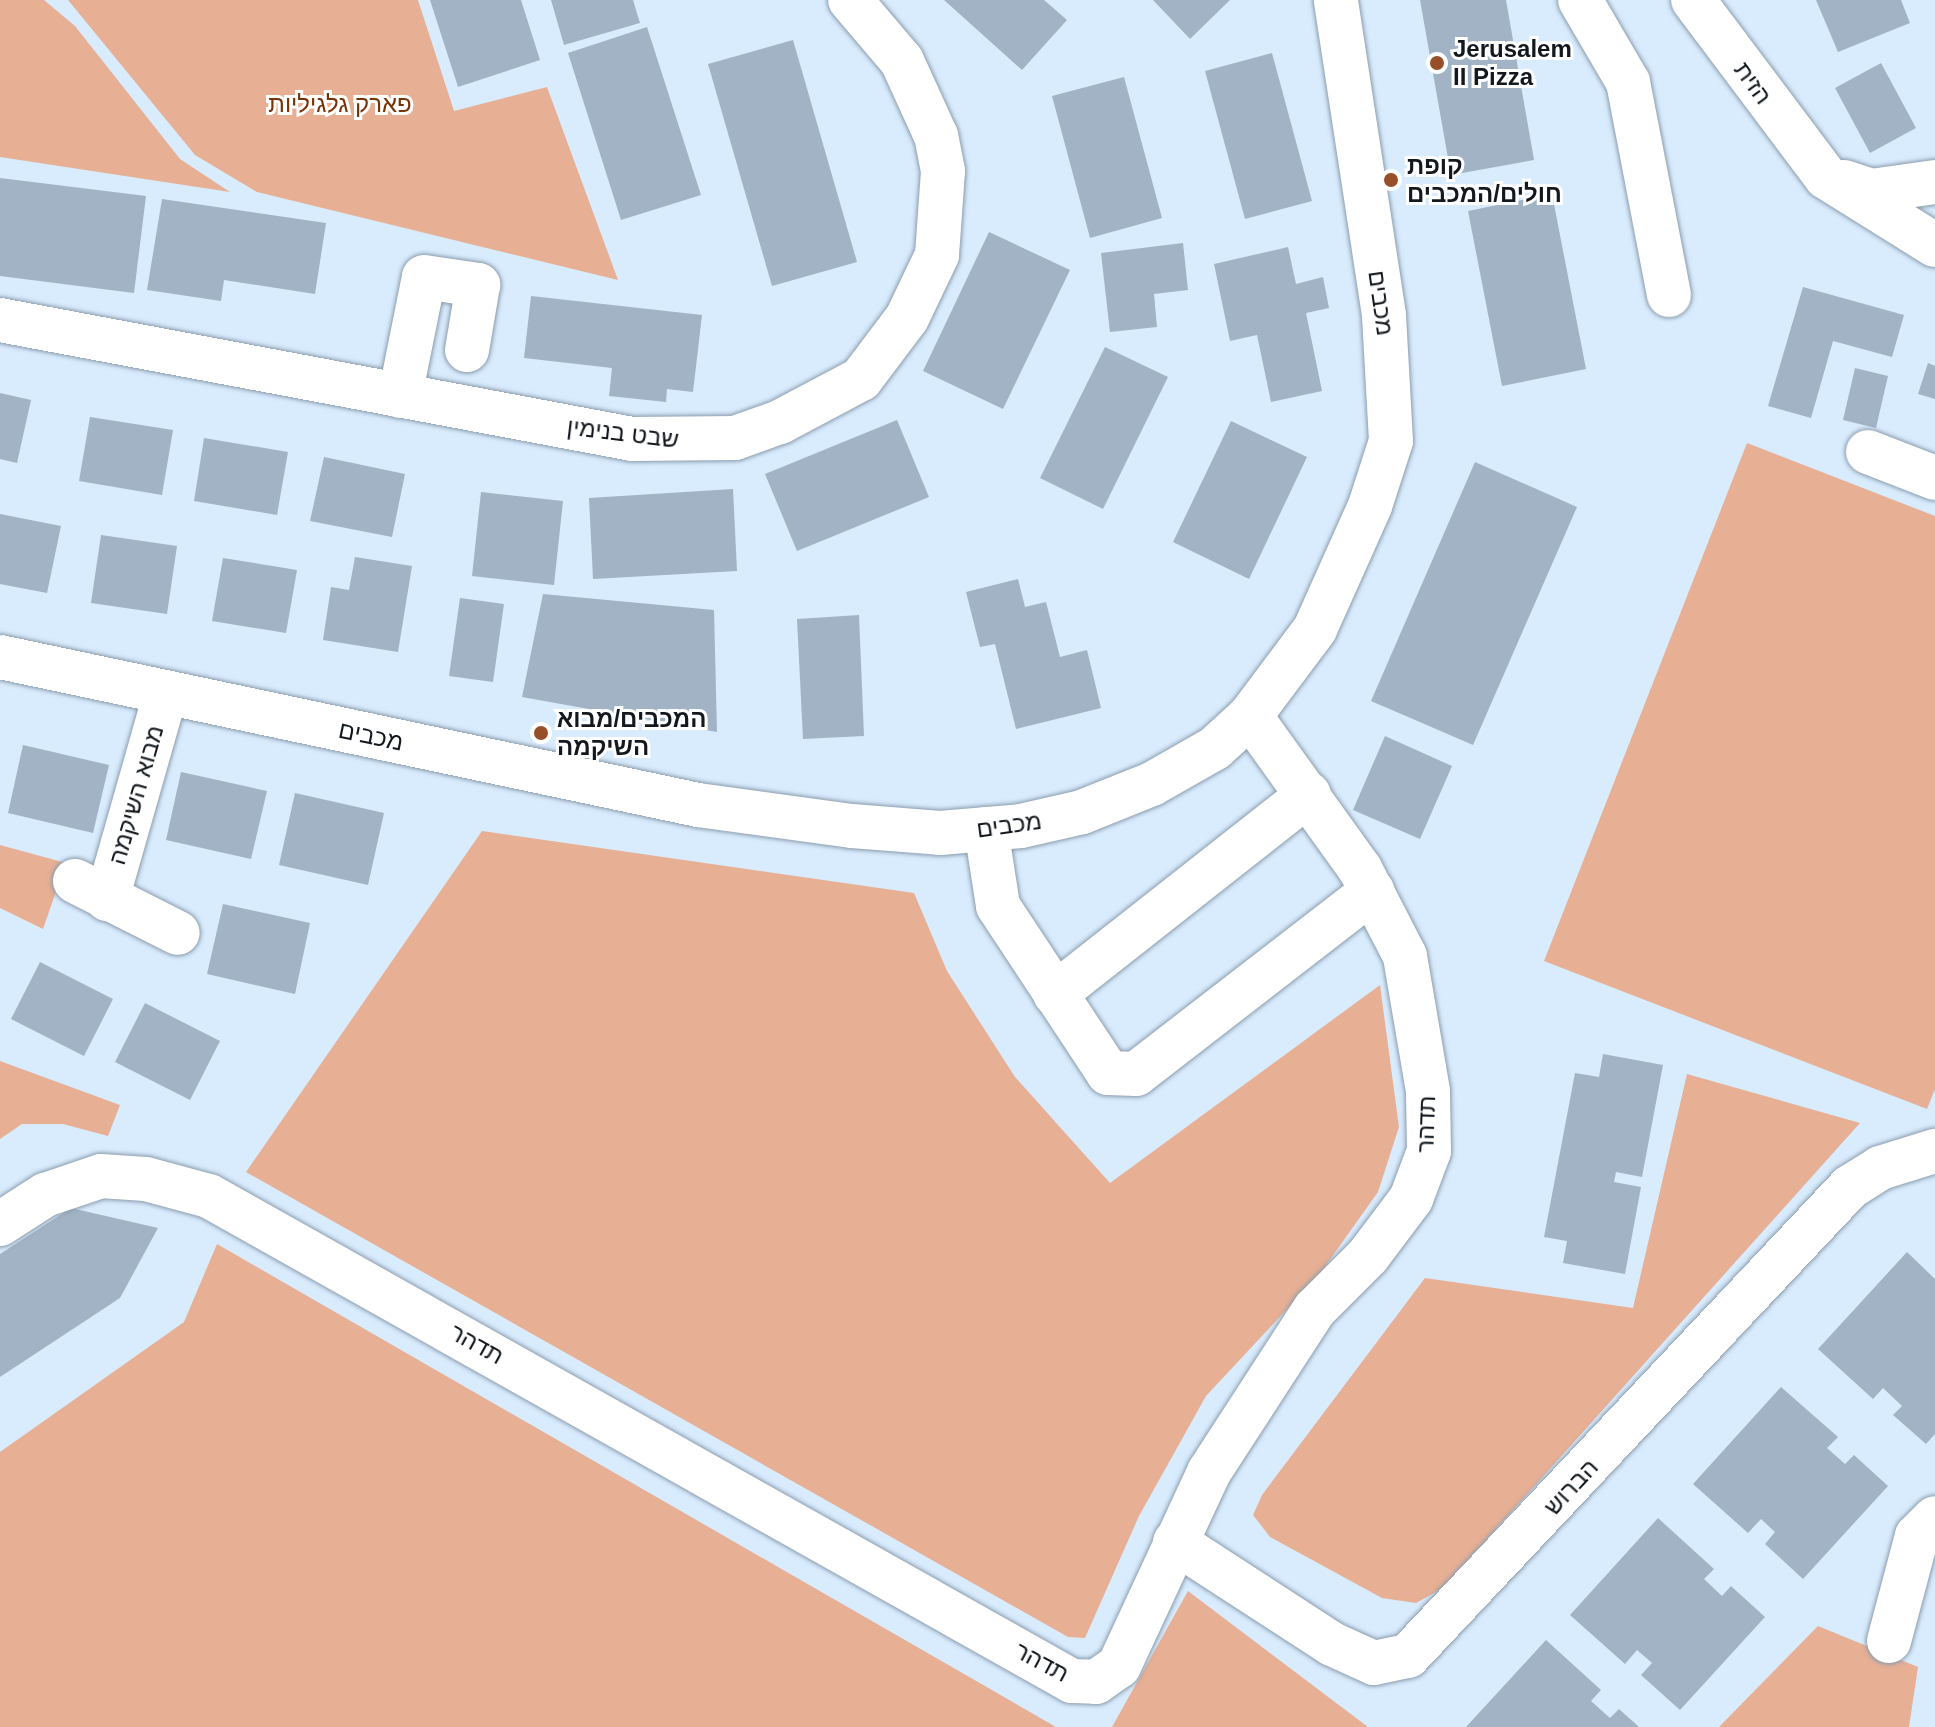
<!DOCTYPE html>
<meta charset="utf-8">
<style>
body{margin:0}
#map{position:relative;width:1935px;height:1727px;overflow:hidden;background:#d9ecfe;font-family:Helvetica,"Noto Sans Hebrew",sans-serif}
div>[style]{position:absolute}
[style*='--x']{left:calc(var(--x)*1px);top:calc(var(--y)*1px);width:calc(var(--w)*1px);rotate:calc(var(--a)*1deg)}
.green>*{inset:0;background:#e7af94}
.building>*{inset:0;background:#a1b3c4}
.roads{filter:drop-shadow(0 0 2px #8b9dad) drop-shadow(0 0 2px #8b9dad)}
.minor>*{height:44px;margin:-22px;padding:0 22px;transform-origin:22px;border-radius:22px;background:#fff}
.dots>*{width:22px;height:22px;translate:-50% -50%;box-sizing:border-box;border:4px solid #fff;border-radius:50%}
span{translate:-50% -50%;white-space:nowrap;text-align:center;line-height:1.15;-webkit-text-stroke:6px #fff;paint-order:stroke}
.poi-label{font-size:24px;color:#12181e;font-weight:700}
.left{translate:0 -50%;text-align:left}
.street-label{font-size:24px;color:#12181e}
.park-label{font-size:24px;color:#773205}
</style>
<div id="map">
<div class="green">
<i style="clip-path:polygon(0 0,44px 0,75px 26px,180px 159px,230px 192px,0 157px)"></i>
<i style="clip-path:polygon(68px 0,418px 0,454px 111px,547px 87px,618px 280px,257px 192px,195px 155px)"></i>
<i style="clip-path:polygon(1747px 443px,1935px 516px,1935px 1089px,1927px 1109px,1544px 961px)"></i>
<i style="clip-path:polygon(482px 831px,914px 893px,947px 971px,1015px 1077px,1110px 1183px,1380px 985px,1399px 1127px,1378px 1192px,1319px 1275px,1206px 1396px,1139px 1516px,1085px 1638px,1068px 1637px,246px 1172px)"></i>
<i style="clip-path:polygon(0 845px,66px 863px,43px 929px,0 908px)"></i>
<i style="clip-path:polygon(0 1061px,120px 1105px,108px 1136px,63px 1124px,22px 1124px,0 1139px)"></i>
<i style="clip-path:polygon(1687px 1074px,1860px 1123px,1443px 1588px,1416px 1603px,1382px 1598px,1270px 1537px,1253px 1515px,1262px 1495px,1425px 1278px,1633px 1308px)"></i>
<i style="clip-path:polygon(217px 1244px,1056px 1727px,0 1727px,0 1452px,184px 1322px)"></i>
<i style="clip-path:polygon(1188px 1591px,1368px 1727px,1112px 1727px)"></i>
<i style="clip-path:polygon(1818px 1626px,1918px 1667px,1909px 1727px,1719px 1727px)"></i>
</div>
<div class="building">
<i style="clip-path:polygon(430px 0,521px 0,540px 60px,458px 87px)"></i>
<i style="clip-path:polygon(551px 0,633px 0,640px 23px,564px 45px)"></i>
<i style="clip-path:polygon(944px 0,1044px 0,1067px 20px,1022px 70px)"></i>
<i style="clip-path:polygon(1153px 0,1230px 0,1190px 39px)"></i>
<i style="clip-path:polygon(1420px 0,1506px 0,1534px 160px,1451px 175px)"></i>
<i style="clip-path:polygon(1816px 0,1901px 0,1910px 23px,1838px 52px)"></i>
<i style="clip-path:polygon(647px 27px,701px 195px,621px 220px,568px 53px)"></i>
<i style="clip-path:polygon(793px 40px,857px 262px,772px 286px,708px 64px)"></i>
<i style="clip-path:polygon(1272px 53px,1312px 201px,1245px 219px,1205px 71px)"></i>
<i style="clip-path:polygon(1881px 63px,1916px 128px,1870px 153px,1835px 88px)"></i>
<i style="clip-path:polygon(1124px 77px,1162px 218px,1090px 238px,1052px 96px)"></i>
<i style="clip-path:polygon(0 178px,146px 196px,134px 293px,0 276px)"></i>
<i style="clip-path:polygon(1552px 194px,1586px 369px,1502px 386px,1468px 211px)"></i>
<i style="clip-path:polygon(162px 199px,326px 223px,315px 294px,224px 280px,221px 301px,147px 290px)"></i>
<i style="clip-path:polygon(989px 232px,1070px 270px,1003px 409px,923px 371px)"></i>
<i style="clip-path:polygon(1183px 243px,1188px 290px,1154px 294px,1157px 327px,1110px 332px,1101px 253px)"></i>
<i style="clip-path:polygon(1288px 247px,1296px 284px,1323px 277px,1329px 308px,1306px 313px,1322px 391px,1271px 402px,1257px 335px,1230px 341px,1214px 264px)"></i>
<i style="clip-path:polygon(1803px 287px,1904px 315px,1892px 357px,1833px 341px,1811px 418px,1768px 406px)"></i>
<i style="clip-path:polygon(531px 296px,702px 315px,693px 392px,667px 389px,666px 402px,609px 396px,612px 368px,524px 358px)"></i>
<i style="clip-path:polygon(1105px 347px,1168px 377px,1103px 509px,1040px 478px)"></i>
<i style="clip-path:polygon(1928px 363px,1935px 366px,1935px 399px,1918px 394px)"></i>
<i style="clip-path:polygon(1855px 368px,1888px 376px,1876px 428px,1843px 420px)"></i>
<i style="clip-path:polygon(0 393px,31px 400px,17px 463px,0 459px)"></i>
<i style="clip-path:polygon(90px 417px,173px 430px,162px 495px,79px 481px)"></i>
<i style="clip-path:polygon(897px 420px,929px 497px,797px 551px,765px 474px)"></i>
<i style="clip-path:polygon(1231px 421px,1307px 457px,1249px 579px,1173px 542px)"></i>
<i style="clip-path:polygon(204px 438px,288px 452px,277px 515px,194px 501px)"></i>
<i style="clip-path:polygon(324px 457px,405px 474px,392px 537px,310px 521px)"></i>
<i style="clip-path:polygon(1475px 462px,1577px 507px,1473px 745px,1371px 701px)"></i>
<i style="clip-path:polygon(733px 489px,737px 571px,593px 579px,589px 498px)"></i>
<i style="clip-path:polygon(481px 492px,563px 501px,554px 585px,472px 576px)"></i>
<i style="clip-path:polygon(0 514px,61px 526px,47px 593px,0 584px)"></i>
<i style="clip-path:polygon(101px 535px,177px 546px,167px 614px,91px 603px)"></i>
<i style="clip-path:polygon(355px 557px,412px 566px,398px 652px,323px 640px,331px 587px,349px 590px)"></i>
<i style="clip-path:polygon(223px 558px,297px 570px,286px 633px,212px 621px)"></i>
<i style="clip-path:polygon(1018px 579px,1025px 607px,1046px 602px,1060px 657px,1087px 650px,1101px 708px,1016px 729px,995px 644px,980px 647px,966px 592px)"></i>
<i style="clip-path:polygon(543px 594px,714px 610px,717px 732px,522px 697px)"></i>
<i style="clip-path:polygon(460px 598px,504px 604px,493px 682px,449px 676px)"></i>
<i style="clip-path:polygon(859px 615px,864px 736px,803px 739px,797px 619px)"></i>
<i style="clip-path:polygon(1385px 736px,1452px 766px,1420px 839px,1353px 810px)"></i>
<i style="clip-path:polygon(23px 745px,109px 765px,93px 833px,8px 813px)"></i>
<i style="clip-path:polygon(181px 772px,267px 791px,251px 859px,166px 840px)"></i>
<i style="clip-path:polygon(295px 793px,384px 813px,368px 885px,279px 865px)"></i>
<i style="clip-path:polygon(223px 904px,310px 923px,295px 994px,207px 974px)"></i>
<i style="clip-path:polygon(40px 962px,113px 999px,84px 1056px,11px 1019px)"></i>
<i style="clip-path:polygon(145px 1003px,220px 1041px,190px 1100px,115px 1062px)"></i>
<i style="clip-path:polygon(1603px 1054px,1663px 1065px,1642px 1177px,1616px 1172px,1614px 1182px,1641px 1187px,1625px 1274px,1563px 1263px,1567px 1241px,1544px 1237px,1575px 1073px,1599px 1077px)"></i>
<i style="clip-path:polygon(71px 1208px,158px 1228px,120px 1298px,0 1377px,0 1254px)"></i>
<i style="clip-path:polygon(1907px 1252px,1935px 1279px,1935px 1434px,1926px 1444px,1893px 1415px,1902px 1406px,1883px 1388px,1873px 1399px,1818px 1349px)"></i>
<i style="clip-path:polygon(1781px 1387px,1838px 1437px,1827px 1448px,1845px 1464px,1854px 1455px,1888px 1486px,1803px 1579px,1765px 1544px,1775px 1532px,1761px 1519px,1748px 1533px,1693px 1484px)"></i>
<i style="clip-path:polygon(1658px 1518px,1714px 1569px,1704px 1579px,1722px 1596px,1731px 1586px,1765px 1617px,1680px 1710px,1641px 1675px,1652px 1663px,1637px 1650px,1625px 1664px,1570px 1615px)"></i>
<i style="clip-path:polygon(1546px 1640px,1601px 1690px,1591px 1701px,1610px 1718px,1619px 1709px,1639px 1727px,1466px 1727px)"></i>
</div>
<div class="roads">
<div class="minor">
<i style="--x:1580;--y:0;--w:95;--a:59.7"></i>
<i style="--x:1628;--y:82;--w:217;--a:79.1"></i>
<i style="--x:1693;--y:0;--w:221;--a:53.1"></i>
<i style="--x:1826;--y:177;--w:128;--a:32"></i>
<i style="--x:1844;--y:182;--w:28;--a:18"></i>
<i style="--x:1871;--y:191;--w:65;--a:-8"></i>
<i style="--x:0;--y:320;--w:643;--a:10.66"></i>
<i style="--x:632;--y:439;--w:103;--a:-0.6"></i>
<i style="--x:735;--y:438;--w:48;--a:-19.6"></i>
<i style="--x:780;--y:422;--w:92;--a:-28"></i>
<i style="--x:861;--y:379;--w:76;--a:-53"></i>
<i style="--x:907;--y:318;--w:70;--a:-64.5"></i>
<i style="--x:937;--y:255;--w:84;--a:-85.9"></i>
<i style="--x:943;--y:171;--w:36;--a:-101"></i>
<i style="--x:936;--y:136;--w:82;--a:-114.4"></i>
<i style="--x:902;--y:61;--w:80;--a:-130.4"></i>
<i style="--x:400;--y:396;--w:121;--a:-78.6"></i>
<i style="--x:424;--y:277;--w:55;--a:8.4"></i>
<i style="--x:478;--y:285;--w:66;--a:99.6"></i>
<i style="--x:1868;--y:452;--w:72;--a:21.2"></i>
<i style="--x:0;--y:657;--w:714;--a:11.97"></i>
<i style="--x:698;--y:805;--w:155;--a:7.8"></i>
<i style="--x:852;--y:826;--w:88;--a:4.5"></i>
<i style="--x:940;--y:833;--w:81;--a:-4.9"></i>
<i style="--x:1021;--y:826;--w:63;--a:-12.9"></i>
<i style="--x:1082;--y:812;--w:75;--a:-21.8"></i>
<i style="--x:1152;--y:784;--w:73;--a:-29.7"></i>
<i style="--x:1215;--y:748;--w:47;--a:-42.4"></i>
<i style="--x:1250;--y:716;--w:109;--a:-53.2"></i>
<i style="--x:1315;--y:629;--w:135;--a:-65.9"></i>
<i style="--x:1370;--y:506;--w:68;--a:-72.1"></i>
<i style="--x:1391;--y:441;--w:126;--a:-93.2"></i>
<i style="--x:1384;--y:315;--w:319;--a:-98.7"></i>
<i style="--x:986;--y:829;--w:78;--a:81.1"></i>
<i style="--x:998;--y:906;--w:200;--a:56.6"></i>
<i style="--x:1108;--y:1073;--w:28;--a:2"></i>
<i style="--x:1136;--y:1074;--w:299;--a:-37.7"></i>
<i style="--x:75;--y:881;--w:115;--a:26.8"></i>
<i style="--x:107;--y:899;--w:215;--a:-74.1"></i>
<i style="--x:1055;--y:994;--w:323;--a:-38.2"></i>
<i style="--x:0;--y:1224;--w:54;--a:-32.8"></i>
<i style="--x:45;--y:1195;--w:59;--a:-18.7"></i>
<i style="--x:101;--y:1176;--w:45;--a:3.8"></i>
<i style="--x:146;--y:1179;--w:65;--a:15.1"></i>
<i style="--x:209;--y:1196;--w:990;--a:29.34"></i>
<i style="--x:1072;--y:1681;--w:24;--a:2"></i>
<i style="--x:1096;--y:1682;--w:28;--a:-35"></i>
<i style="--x:1119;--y:1666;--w:214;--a:-65.1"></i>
<i style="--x:1209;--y:1472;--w:194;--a:-57"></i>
<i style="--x:1315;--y:1309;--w:75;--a:-45"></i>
<i style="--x:1368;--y:1256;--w:71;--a:-53"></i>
<i style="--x:1411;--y:1199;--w:51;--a:-69.4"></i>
<i style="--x:1429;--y:1151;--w:60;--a:-91"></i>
<i style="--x:1428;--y:1091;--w:137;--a:-99.7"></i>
<i style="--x:1405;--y:956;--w:98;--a:-117.3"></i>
<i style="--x:1360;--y:869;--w:188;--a:-125.7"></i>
<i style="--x:1175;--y:1542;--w:187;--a:33"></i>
<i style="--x:1332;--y:1644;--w:46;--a:24.3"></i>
<i style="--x:1374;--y:1663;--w:35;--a:-12"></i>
<i style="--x:1408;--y:1656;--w:644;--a:-46.7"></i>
<i style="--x:1850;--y:1187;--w:36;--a:-32"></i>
<i style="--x:1880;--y:1168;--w:58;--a:-17.2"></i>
<i style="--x:1889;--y:1641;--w:109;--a:-75.1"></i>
<i style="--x:1917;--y:1536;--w:25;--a:-45"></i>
</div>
</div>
<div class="dots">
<i style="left:1437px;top:63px;background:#974f2a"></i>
<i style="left:1391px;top:180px;background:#974f2a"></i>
<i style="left:541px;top:733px;background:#974f2a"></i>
</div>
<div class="poi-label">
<span class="left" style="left:1453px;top:63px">Jerusalem<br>II Pizza</span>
<span class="left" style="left:1407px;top:180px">קופת<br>חולים/המכבים</span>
<span class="left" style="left:557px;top:733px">המכבים/מבוא<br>השיקמה</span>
</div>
<div class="street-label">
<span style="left:1753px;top:83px;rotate:54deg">הזית</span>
<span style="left:1381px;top:303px;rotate:82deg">מכבים</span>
<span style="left:623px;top:433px;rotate:7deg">שבט בנימין</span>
<span style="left:371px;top:736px;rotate:12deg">מכבים</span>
<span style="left:136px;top:795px;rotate:-74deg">מבוא השיקמה</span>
<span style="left:1009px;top:825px;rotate:-8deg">מכבים</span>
<span style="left:1426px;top:1124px;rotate:-88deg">תדהר</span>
<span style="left:477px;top:1344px;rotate:29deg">תדהר</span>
<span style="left:1571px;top:1487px;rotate:-47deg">הברוש</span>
<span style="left:1042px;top:1662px;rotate:28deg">תדהר</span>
</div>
<div class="park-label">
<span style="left:340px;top:104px">פארק גלגיליות</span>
</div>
</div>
